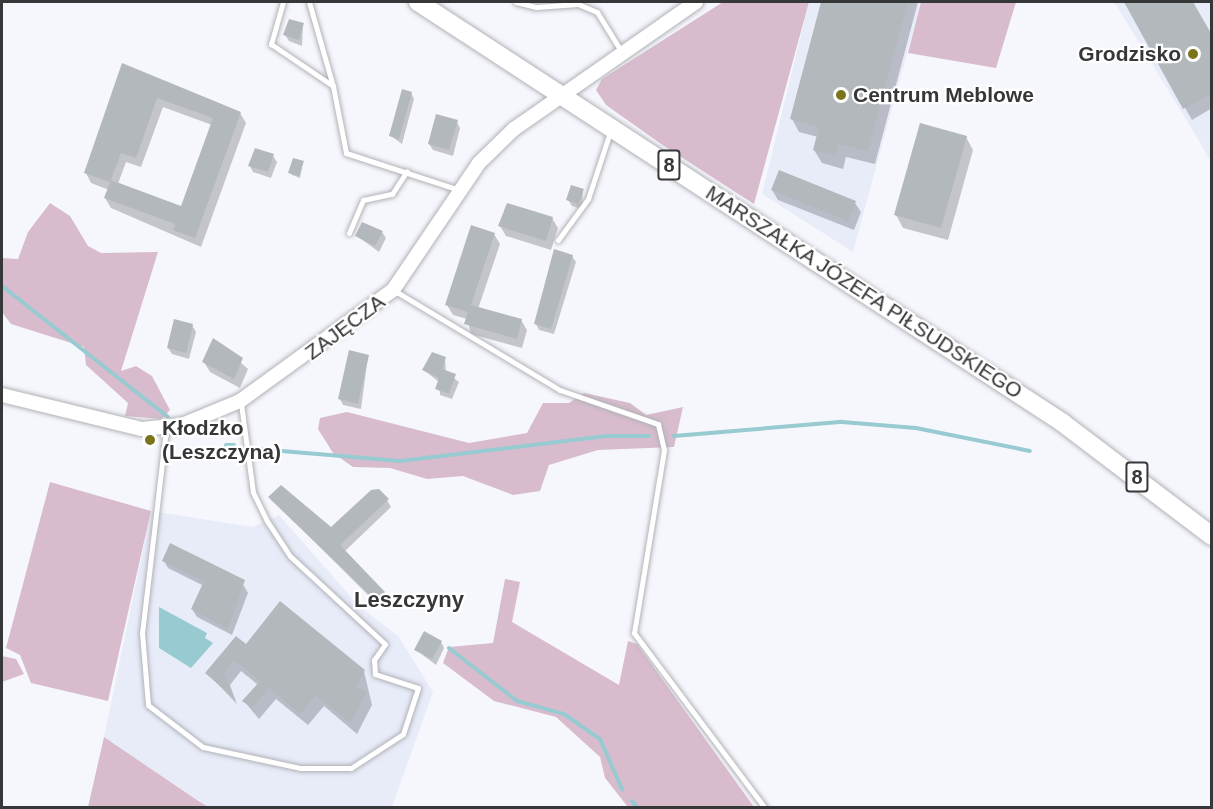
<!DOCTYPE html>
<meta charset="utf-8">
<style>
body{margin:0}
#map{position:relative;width:1213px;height:809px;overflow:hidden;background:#f6f7fd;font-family:Helvetica,sans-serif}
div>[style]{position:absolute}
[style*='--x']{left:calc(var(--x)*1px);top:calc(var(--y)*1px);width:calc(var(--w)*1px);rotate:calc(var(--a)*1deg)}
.built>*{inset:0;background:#e8ecf9}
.green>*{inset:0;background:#d8bccd}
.water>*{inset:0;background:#97cad1}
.shadow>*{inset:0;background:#0003}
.stream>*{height:4px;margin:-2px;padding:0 2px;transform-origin:2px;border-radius:2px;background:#97cad1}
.building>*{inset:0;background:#b3b8bc}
.roads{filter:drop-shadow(0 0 2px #b1b2b7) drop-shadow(0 0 2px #b1b2b7)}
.service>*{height:5px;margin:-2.5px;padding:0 2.5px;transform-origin:2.5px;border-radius:2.5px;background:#fff}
.tertiary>*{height:14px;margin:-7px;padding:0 7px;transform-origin:7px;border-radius:7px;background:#fff}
.trunk>*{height:18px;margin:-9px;padding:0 9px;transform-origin:9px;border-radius:9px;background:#fff}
.dots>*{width:16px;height:16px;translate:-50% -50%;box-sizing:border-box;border:3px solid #fff;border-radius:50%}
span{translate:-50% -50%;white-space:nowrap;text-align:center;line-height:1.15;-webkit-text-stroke:4.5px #fff;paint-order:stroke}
.shield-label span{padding:2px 4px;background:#fff;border:2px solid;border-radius:4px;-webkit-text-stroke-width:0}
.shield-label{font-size:20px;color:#363739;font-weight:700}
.poi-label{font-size:21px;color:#363739;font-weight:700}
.right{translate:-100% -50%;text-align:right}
.left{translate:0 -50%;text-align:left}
.street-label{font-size:21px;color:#363739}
.neighbourhood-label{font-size:22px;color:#363739;font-weight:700}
.frame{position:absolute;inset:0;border:3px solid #363739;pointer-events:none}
</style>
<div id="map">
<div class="built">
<i style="clip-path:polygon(809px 2px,921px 2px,853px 252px,762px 194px)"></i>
<i style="clip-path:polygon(1114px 2px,1211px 2px,1211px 162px,1195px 134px)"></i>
<i style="clip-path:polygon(151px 511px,253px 527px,279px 515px,359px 606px,399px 637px,433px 692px,392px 807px,208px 807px,104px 737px)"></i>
</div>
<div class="green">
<i style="clip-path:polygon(723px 2px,809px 2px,754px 204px,664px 146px,606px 105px,596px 90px,602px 79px)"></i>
<i style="clip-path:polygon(921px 2px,1016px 2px,996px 68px,908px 53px)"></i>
<i style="clip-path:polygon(50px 203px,70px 216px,88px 246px,101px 253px,158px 252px,121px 371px,136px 366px,152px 376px,170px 410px,162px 419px,125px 416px,128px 403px,86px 365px,84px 347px,11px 324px,2px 312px,2px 258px,18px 259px,28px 232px)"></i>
<i style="clip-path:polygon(584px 393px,630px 403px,646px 415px,683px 407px,674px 447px,598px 450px,549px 465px,540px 491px,513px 495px,463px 476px,427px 479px,390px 468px,353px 467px,333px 453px,318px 429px,320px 418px,347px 412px,469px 443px,527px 433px,543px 403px,569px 403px)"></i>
<i style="clip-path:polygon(50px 482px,151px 511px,108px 701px,31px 683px,20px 655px,6px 648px)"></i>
<i style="clip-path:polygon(505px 579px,520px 582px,512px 622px,619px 685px,628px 641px,637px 644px,754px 807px,628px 807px,605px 778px,600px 757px,556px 717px,494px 701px,443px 663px,449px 647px,493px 643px)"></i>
<i style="clip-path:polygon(2px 656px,16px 659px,24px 674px,2px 682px)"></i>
<i style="clip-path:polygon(104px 737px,197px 800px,208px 807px,88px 807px)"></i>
</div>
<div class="water">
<i style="clip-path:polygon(159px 607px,207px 633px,205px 638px,213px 643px,191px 668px,159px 648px)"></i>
</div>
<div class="shadow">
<i style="clip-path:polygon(823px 2px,918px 2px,875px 164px,846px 157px,843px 169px,822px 163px,814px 150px,818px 137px,799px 132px,792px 119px)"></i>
<i style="clip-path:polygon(1125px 2px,1190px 2px,1212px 39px,1212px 108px,1192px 120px)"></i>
<i style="clip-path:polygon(303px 25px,302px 46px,289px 41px,285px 35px)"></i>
<i style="clip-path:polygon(evenodd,123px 65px,240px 113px,246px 123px,201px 247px,111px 208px,105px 198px,109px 190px,91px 183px,86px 173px,123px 65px,163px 107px,212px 125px,182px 208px,118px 184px,126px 162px,141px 167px,163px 107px)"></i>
<i style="clip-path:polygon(411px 93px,414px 99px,402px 144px,391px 136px)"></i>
<i style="clip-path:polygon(457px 122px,460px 128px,453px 156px,433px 150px,429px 144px)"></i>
<i style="clip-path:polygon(966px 137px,973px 150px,948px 240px,903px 228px,896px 215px)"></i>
<i style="clip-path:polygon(273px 156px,277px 162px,271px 178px,253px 172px,250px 166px)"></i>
<i style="clip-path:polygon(303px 163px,300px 178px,292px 175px,290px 173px)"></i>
<i style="clip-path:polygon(780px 172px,855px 203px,861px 212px,854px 230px,778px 200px,772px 190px)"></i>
<i style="clip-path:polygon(583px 190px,582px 209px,572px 206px,568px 200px)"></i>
<i style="clip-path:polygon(552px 218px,558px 228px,551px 250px,506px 236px,500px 226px)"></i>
<i style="clip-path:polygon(382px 232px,386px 238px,379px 252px,357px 236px)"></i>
<i style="clip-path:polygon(494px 234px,500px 244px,478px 309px,521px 320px,527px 330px,522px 348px,471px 334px,467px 319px,453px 315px,447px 305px)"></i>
<i style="clip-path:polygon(572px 256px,576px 262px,554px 334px,539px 330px,536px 324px)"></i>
<i style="clip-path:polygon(192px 325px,196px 332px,189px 359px,172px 354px,168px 348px)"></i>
<i style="clip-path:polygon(214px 339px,248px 369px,240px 388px,210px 372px,204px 362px)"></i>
<i style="clip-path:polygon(368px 356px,361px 409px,343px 405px,340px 399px)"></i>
<i style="clip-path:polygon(445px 358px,446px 372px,459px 382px,452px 399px,440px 395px,439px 382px,424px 370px)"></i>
<i style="clip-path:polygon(270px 497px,331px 529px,387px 500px,391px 507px,344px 552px,388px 601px,381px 608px)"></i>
<i style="clip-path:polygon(170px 545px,244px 586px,248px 593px,232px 635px,197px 617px,192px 609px,204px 586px,168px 568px,164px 561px)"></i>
<i style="clip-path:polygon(441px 642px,444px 648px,436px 665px,416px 650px)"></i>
<i style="clip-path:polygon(246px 646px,364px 671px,372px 705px,357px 734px,324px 706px,308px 725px,276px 699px,259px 719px,244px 701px,258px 685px,241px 671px,230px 685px,237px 704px,207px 673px)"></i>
</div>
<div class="stream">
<i style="--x:2;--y:286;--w:211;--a:38.3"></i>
<i style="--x:674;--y:436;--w:169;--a:-4.8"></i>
<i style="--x:842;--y:422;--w:74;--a:4.6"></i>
<i style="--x:916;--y:428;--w:116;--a:11.4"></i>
<i style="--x:226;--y:445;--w:8;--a:0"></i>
<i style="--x:258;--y:449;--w:143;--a:4.8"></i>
<i style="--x:400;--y:461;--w:208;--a:-6.9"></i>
<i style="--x:606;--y:436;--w:43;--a:0"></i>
<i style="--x:449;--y:648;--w:86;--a:37.9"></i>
<i style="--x:517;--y:701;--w:49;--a:15.5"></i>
<i style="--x:564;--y:714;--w:44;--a:34.8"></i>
<i style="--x:600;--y:739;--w:55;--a:66.3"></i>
<i style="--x:632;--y:801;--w:9;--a:49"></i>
</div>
<div class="building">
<i style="clip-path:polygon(821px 2px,908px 2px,868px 151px,839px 144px,836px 156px,813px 150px,819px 127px,790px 119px)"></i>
<i style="clip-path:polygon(1124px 2px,1193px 2px,1212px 35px,1212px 93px,1183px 109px)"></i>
<i style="clip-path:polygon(289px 19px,304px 23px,299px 40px,283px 35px)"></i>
<i style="clip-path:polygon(122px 63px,241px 112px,195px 238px,173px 230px,175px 224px,104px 198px,111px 180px,181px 206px,213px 118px,157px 98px,136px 158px,121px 153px,110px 182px,84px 173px)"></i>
<i style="clip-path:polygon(402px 89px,412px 92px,399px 139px,389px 136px)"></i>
<i style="clip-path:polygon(436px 114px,458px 120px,449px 150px,428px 144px)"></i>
<i style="clip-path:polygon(920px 123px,967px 136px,941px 228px,894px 215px)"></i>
<i style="clip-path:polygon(255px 148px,274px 154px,268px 172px,248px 166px)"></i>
<i style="clip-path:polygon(293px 158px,304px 161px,299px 176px,288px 173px)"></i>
<i style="clip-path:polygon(779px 170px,856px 201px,848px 221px,771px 190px)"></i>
<i style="clip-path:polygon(571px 185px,584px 189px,578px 204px,566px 200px)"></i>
<i style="clip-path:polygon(507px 203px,553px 217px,546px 241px,498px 226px)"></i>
<i style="clip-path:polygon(362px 222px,383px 231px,375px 246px,355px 236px)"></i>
<i style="clip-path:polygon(471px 225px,495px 233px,471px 305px,522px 319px,517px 339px,464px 324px,468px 312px,445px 305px)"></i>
<i style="clip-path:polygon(554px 249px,573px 255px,551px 329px,534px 324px)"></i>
<i style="clip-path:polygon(174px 319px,193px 324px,186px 353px,167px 348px)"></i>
<i style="clip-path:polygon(213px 338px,243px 358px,234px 379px,202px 362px)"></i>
<i style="clip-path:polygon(349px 350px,369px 355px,358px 404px,338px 399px)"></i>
<i style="clip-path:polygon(432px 352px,446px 357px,442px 369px,456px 374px,449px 394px,435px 389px,439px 378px,422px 370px)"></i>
<i style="clip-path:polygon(281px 485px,331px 527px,371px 490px,379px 489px,389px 499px,340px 545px,385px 592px,376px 601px,268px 497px)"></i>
<i style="clip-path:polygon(170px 543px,245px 580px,228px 629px,191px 609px,204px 581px,162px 561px)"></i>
<i style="clip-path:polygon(280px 601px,365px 670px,356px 687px,367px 692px,350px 723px,316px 695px,300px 714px,269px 688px,252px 708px,242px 701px,260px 681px,234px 660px,224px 672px,232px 696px,205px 673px,236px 636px,246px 644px)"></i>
<i style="clip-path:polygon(424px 631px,442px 641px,432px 659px,414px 650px)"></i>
</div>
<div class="roads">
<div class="service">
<i style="--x:283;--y:2;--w:44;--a:105.9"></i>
<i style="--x:271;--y:44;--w:75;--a:34.1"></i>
<i style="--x:333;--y:86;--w:68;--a:79"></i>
<i style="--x:346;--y:153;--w:119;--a:18.1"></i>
<i style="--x:309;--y:2;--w:87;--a:74.1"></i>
<i style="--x:516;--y:2;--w:21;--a:14"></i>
<i style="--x:536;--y:7;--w:42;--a:-4.1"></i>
<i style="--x:578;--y:4;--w:21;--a:23"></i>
<i style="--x:597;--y:12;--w:46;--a:58.4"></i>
<i style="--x:349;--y:233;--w:36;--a:-67"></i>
<i style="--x:363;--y:200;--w:30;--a:-12"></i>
<i style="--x:392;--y:194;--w:27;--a:-57"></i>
<i style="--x:558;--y:240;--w:51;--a:-53.8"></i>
<i style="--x:588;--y:199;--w:71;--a:-71.8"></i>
<i style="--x:395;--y:291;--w:192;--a:31"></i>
<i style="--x:560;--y:390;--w:104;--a:19.1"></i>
<i style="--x:658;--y:424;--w:27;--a:77"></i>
<i style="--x:664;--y:450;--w:185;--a:99.3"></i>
<i style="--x:634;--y:633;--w:219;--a:53.2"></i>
<i style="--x:166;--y:429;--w:205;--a:96.7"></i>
<i style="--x:142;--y:633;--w:72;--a:85.2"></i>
<i style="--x:148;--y:705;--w:69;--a:37.4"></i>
<i style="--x:203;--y:747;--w:99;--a:12.2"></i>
<i style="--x:300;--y:768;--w:51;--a:0"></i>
<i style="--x:351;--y:768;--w:62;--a:-33.2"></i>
<i style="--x:403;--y:734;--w:48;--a:-71.9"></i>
<i style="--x:418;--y:688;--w:45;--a:-162"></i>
<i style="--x:375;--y:674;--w:14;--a:-94"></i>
<i style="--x:374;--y:660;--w:19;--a:-55"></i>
<i style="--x:385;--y:644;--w:129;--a:-137.2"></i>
<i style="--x:290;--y:556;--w:42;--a:-123.3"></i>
<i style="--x:267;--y:521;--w:32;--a:-116"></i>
<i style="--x:253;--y:492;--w:90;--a:-97.7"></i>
</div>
<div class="tertiary">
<i style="--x:2;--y:395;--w:144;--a:13.7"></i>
<i style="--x:142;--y:429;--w:40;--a:-5.7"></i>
<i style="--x:182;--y:425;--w:63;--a:-22.5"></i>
<i style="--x:240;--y:401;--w:189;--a:-36"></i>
<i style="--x:393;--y:290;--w:153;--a:-55.9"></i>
<i style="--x:479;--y:163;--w:49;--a:-44.2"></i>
<i style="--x:514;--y:129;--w:222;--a:-34.9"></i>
</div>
<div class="trunk">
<i style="--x:418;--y:2;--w:770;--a:33.13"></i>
<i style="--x:1063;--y:423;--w:187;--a:37.2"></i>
</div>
</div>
<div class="dots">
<i style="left:1193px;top:54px;background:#7a751a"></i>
<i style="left:841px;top:95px;background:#7a751a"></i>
<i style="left:150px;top:440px;background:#7a751a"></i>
</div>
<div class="shield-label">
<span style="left:669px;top:165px">8</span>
<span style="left:1137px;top:477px">8</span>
</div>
<div class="poi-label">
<span class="right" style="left:1181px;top:54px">Grodzisko</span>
<span class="left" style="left:853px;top:95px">Centrum Meblowe</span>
<span class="left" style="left:162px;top:440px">Kłodzko<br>(Leszczyna)</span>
</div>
<div class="street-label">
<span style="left:864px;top:292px;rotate:33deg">MARSZAŁKA JÓZEFA PIŁSUDSKIEGO</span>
<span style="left:345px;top:327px;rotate:-37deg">ZAJĘCZA</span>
</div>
<div class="neighbourhood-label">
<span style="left:409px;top:600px">Leszczyny</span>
</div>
<div class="frame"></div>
</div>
